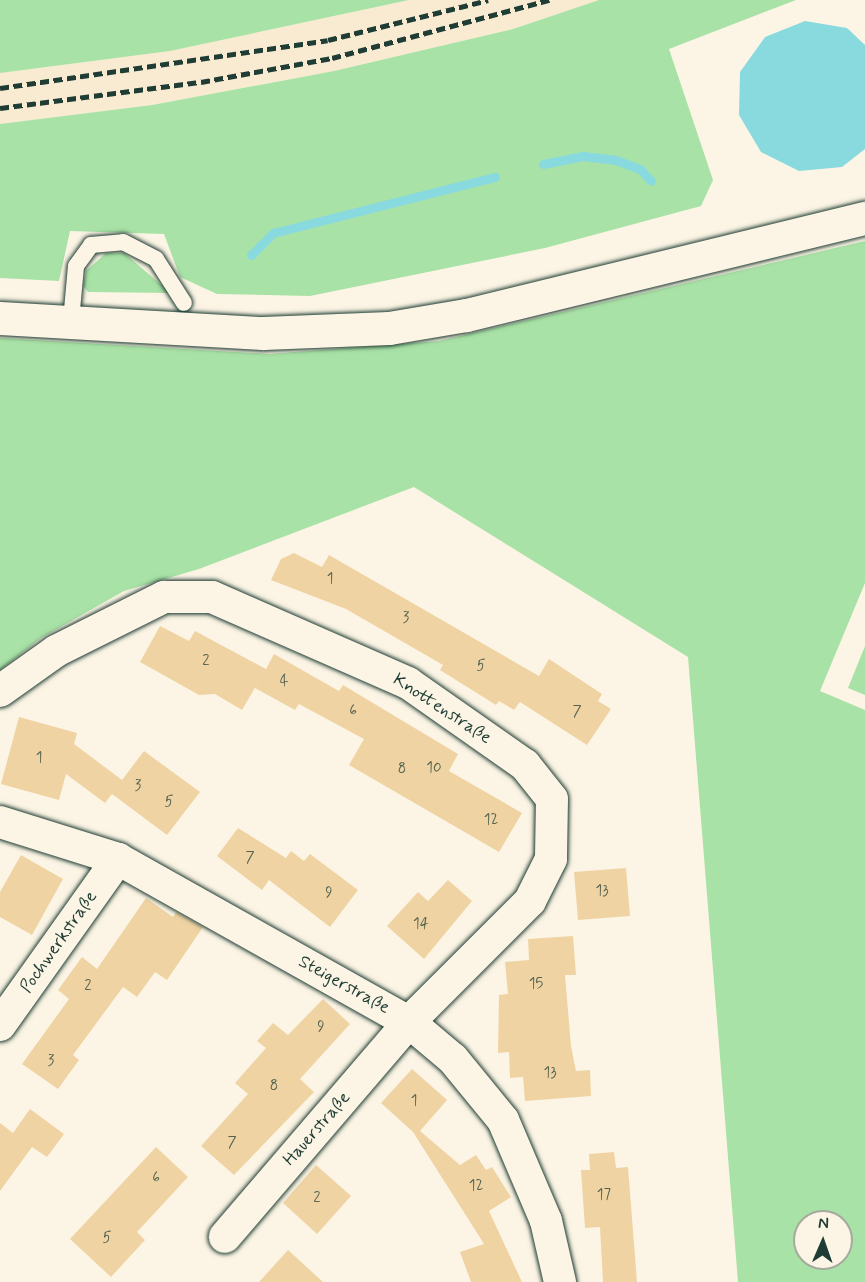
<!DOCTYPE html>
<meta charset="utf-8">
<style>
body{margin:0}
#map{position:relative;width:865px;height:1282px;overflow:hidden;background:#fcf5e5;font-family:Mynerve,sans-serif}
div>[style]{position:absolute}
[style*='--x']{left:calc(var(--x)*1px);top:calc(var(--y)*1px);width:calc(var(--w)*1px);rotate:calc(var(--a)*1deg)}
.built>*{inset:0;background:#f8ebd1}
.green>*{inset:0;background:#a9e2a6}
.water>*{inset:0;background:#88dadf}
.stream>*{height:9px;margin:-4.5px;padding:0 4.5px;transform-origin:4.5px;border-radius:4.5px;background:#88dadf}
.building>*{inset:0;background:#f0d3a3}
.roads{filter:drop-shadow(0 0 2px #1f3d34) drop-shadow(0 0 2px #1f3d34)}
.lane>*{height:16px;margin:-8px;padding:0 8px;transform-origin:8px;border-radius:8px;background:#fcf5e5}
.street>*{height:32px;margin:-16px;padding:0 16px;transform-origin:16px;border-radius:16px;background:#fcf5e5}
.secondary>*{height:33px;margin:-16.5px;padding:0 16.5px;transform-origin:16.5px;border-radius:16.5px;background:#fcf5e5}
.rail>*{height:4.5px;margin-top:-2.25px;transform-origin:0;background:repeating-linear-gradient(90deg,#1f3d34 0 9px,transparent 0 13.5px)}
span{translate:-50% -50%;white-space:nowrap;text-align:center;line-height:1.15;-webkit-text-stroke:6px #fcf5e5;paint-order:stroke}
.number-label{font-size:15px;color:#536250}
.number-label span{-webkit-text-stroke-width:0}
.street-label{font-size:18px;color:#1f3d34}
.north{position:absolute;left:793px;top:1210px;width:60px;height:60px;box-sizing:border-box;background:#fcf5e5;border:2px solid #a4ab9e;border-radius:50%;rotate:2deg;font-size:16px;font-weight:700;line-height:24px;text-align:center;color:#1f3d34}
.north::after{content:'';display:block;margin:auto;width:21px;height:27px;background:#1f3d34;clip-path:polygon(50% 0,100% 100%,50% 72%,0 100%)}
</style>
<div id="map">
<div class="built">
<i style="clip-path:polygon(409px 0,599px 0,513px 29px,334px 71px,151px 105px,0 124px,0 73px,170px 51px)"></i>
</div>
<div class="green">
<i style="clip-path:polygon(0 0,409px 0,170px 51px,0 73px)"></i>
<i style="clip-path:polygon(599px 0,796px 0,669px 49px,713px 180px,701px 206px,545px 248px,310px 296px,217px 294px,180px 277px,164px 234px,70px 231px,59px 281px,0 278px,0 124px,152px 105px,334px 71px,513px 29px)"></i>
<i style="clip-path:polygon(evenodd,865px 241px,865px 583px,820px 691px,865px 710px,865px 1282px,738px 1282px,688px 657px,414px 487px,199px 569px,124px 591px,41px 638px,0 670px,0 338px,269px 354px,439px 341px,865px 241px,805px 1222px,841px 1222px,841px 1258px,805px 1258px,805px 1222px)"></i>
<i style="clip-path:polygon(106px 253px,124px 253px,171px 293px,88px 292px,83px 286px,86px 271px)"></i>
<i style="clip-path:polygon(865px 646px,865px 695px,848px 688px)"></i>
</div>
<div class="water">
<i style="clip-path:polygon(805px 21px,847px 28px,865px 45px,865px 149px,842px 167px,799px 171px,761px 152px,739px 115px,740px 72px,765px 37px)"></i>
</div>
<div class="stream">
<i style="--x:543;--y:164;--w:41;--a:-11.3"></i>
<i style="--x:583;--y:156;--w:33;--a:7"></i>
<i style="--x:616;--y:160;--w:26;--a:21"></i>
<i style="--x:640;--y:169;--w:16;--a:47"></i>
<i style="--x:251;--y:255;--w:31;--a:-45"></i>
<i style="--x:273;--y:233;--w:229;--a:-14.2"></i>
</div>
<div class="building">
<i style="clip-path:polygon(294px 553px,322px 567px,329px 555px,539px 676px,549px 659px,602px 694px,598px 701px,611px 709px,587px 745px,520px 702px,514px 710px,499px 701px,496px 705px,440px 670px,443px 665px,346px 609px,271px 580px,281px 559px)"></i>
<i style="clip-path:polygon(160px 626px,189px 641px,195px 631px,266px 669px,274px 654px,339px 691px,343px 685px,458px 754px,449px 771px,522px 813px,499px 852px,349px 765px,364px 739px,299px 704px,295px 710px,255px 688px,260px 679px,242px 710px,215px 694px,199px 695px,140px 662px)"></i>
<i style="clip-path:polygon(19px 717px,77px 733px,74px 744px,122px 780px,144px 751px,200px 792px,167px 835px,112px 794px,105px 803px,66px 774px,59px 800px,1px 784px)"></i>
<i style="clip-path:polygon(238px 828px,286px 858px,291px 851px,304px 861px,310px 854px,358px 890px,330px 927px,269px 880px,262px 890px,217px 856px)"></i>
<i style="clip-path:polygon(21px 855px,63px 879px,32px 935px,0 917px,0 892px)"></i>
<i style="clip-path:polygon(626px 868px,630px 916px,578px 920px,574px 872px)"></i>
<i style="clip-path:polygon(448px 880px,472px 901px,424px 959px,387px 926px,418px 892px,428px 901px)"></i>
<i style="clip-path:polygon(146px 898px,173px 917px,176px 912px,203px 927px,167px 980px,155px 972px,137px 997px,123px 987px,73px 1055px,79px 1060px,58px 1089px,22px 1064px,69px 999px,58px 990px,82px 957px,97px 969px)"></i>
<i style="clip-path:polygon(573px 936px,576px 975px,565px 975px,571px 1046px,576px 1071px,590px 1070px,591px 1096px,525px 1101px,523px 1077px,510px 1078px,509px 1052px,498px 1053px,499px 995px,508px 994px,505px 962px,529px 960px,528px 939px)"></i>
<i style="clip-path:polygon(323px 999px,350px 1024px,300px 1079px,314px 1092px,234px 1175px,201px 1146px,248px 1094px,235px 1083px,266px 1048px,257px 1041px,273px 1023px,288px 1035px)"></i>
<i style="clip-path:polygon(412px 1069px,447px 1100px,420px 1131px,460px 1165px,476px 1155px,486px 1170px,492px 1167px,511px 1197px,489px 1211px,522px 1282px,471px 1282px,460px 1252px,484px 1244px,413px 1132px,381px 1103px)"></i>
<i style="clip-path:polygon(30px 1109px,64px 1134px,47px 1157px,32px 1147px,0 1191px,0 1123px,13px 1133px)"></i>
<i style="clip-path:polygon(156px 1147px,188px 1177px,137px 1232px,145px 1240px,111px 1277px,70px 1239px)"></i>
<i style="clip-path:polygon(614px 1152px,616px 1168px,628px 1167px,637px 1282px,603px 1282px,600px 1227px,585px 1228px,581px 1170px,590px 1170px,589px 1154px)"></i>
<i style="clip-path:polygon(316px 1165px,351px 1196px,317px 1234px,283px 1203px)"></i>
<i style="clip-path:polygon(288px 1250px,323px 1282px,259px 1282px)"></i>
</div>
<div class="roads">
<div class="lane">
<i style="--x:71;--y:321;--w:55;--a:-84.8"></i>
<i style="--x:76;--y:266;--w:26;--a:-54"></i>
<i style="--x:91;--y:245;--w:32;--a:-5"></i>
<i style="--x:123;--y:242;--w:37;--a:27"></i>
<i style="--x:156;--y:259;--w:52;--a:57.5"></i>
</div>
<div class="street">
<i style="--x:0;--y:691;--w:69;--a:-35.5"></i>
<i style="--x:56;--y:651;--w:121;--a:-26.6"></i>
<i style="--x:164;--y:597;--w:48;--a:0"></i>
<i style="--x:212;--y:597;--w:214;--a:23.7"></i>
<i style="--x:408;--y:683;--w:143;--a:35"></i>
<i style="--x:525;--y:765;--w:43;--a:51.5"></i>
<i style="--x:552;--y:799;--w:60;--a:91"></i>
<i style="--x:551;--y:859;--w:47;--a:116.6"></i>
<i style="--x:530;--y:901;--w:171;--a:135"></i>
<i style="--x:409;--y:1022;--w:283;--a:130.6"></i>
<i style="--x:0;--y:822;--w:124;--a:17.4"></i>
<i style="--x:118;--y:859;--w:334;--a:29.3"></i>
<i style="--x:409;--y:1022;--w:57;--a:40.1"></i>
<i style="--x:453;--y:1059;--w:79;--a:50.7"></i>
<i style="--x:503;--y:1120;--w:110;--a:66.9"></i>
<i style="--x:546;--y:1221;--w:63;--a:77.1"></i>
<i style="--x:0;--y:1025;--w:204;--a:-54.6"></i>
</div>
<div class="secondary">
<i style="--x:0;--y:318;--w:263;--a:3.3"></i>
<i style="--x:263;--y:333;--w:126;--a:-2.3"></i>
<i style="--x:389;--y:328;--w:78;--a:-9.6"></i>
<i style="--x:466;--y:315;--w:411;--a:-13.7"></i>
</div>
</div>
<div class="rail">
<i style="--x:0;--y:88;--w:331;--a:-8.3"></i>
<i style="--x:328;--y:40;--w:165;--a:-14"></i>
<i style="--x:0;--y:108;--w:203;--a:-7.4"></i>
<i style="--x:201;--y:82;--w:133;--a:-10.4"></i>
<i style="--x:332;--y:58;--w:225;--a:-15"></i>
</div>
<div class="number-label">
<span style="left:330px;top:580px">1</span>
<span style="left:406px;top:619px">3</span>
<span style="left:206px;top:662px">2</span>
<span style="left:481px;top:667px">5</span>
<span style="left:284px;top:682px">4</span>
<span style="left:353px;top:712px">6</span>
<span style="left:577px;top:713px">7</span>
<span style="left:39px;top:759px">1</span>
<span style="left:434px;top:769px">10</span>
<span style="left:402px;top:770px">8</span>
<span style="left:138px;top:787px">3</span>
<span style="left:169px;top:803px">5</span>
<span style="left:491px;top:821px">12</span>
<span style="left:250px;top:859px">7</span>
<span style="left:602px;top:892px">13</span>
<span style="left:329px;top:894px">9</span>
<span style="left:421px;top:925px">14</span>
<span style="left:536px;top:985px">15</span>
<span style="left:88px;top:987px">2</span>
<span style="left:321px;top:1028px">9</span>
<span style="left:51px;top:1062px">3</span>
<span style="left:550px;top:1074px">13</span>
<span style="left:274px;top:1087px">8</span>
<span style="left:414px;top:1102px">1</span>
<span style="left:232px;top:1144px">7</span>
<span style="left:156px;top:1179px">6</span>
<span style="left:476px;top:1187px">12</span>
<span style="left:604px;top:1196px">17</span>
<span style="left:317px;top:1199px">2</span>
<span style="left:107px;top:1239px">5</span>
</div>
<div class="street-label">
<span style="left:442px;top:709px;rotate:33deg">Knottenstraße</span>
<span style="left:59px;top:942px;rotate:-55deg">Pochwerkstraße</span>
<span style="left:344px;top:985px;rotate:29deg">Steigerstraße</span>
<span style="left:317px;top:1129px;rotate:-49deg">Hauerstraße</span>
</div>
<div class="north">N</div>
</div>
